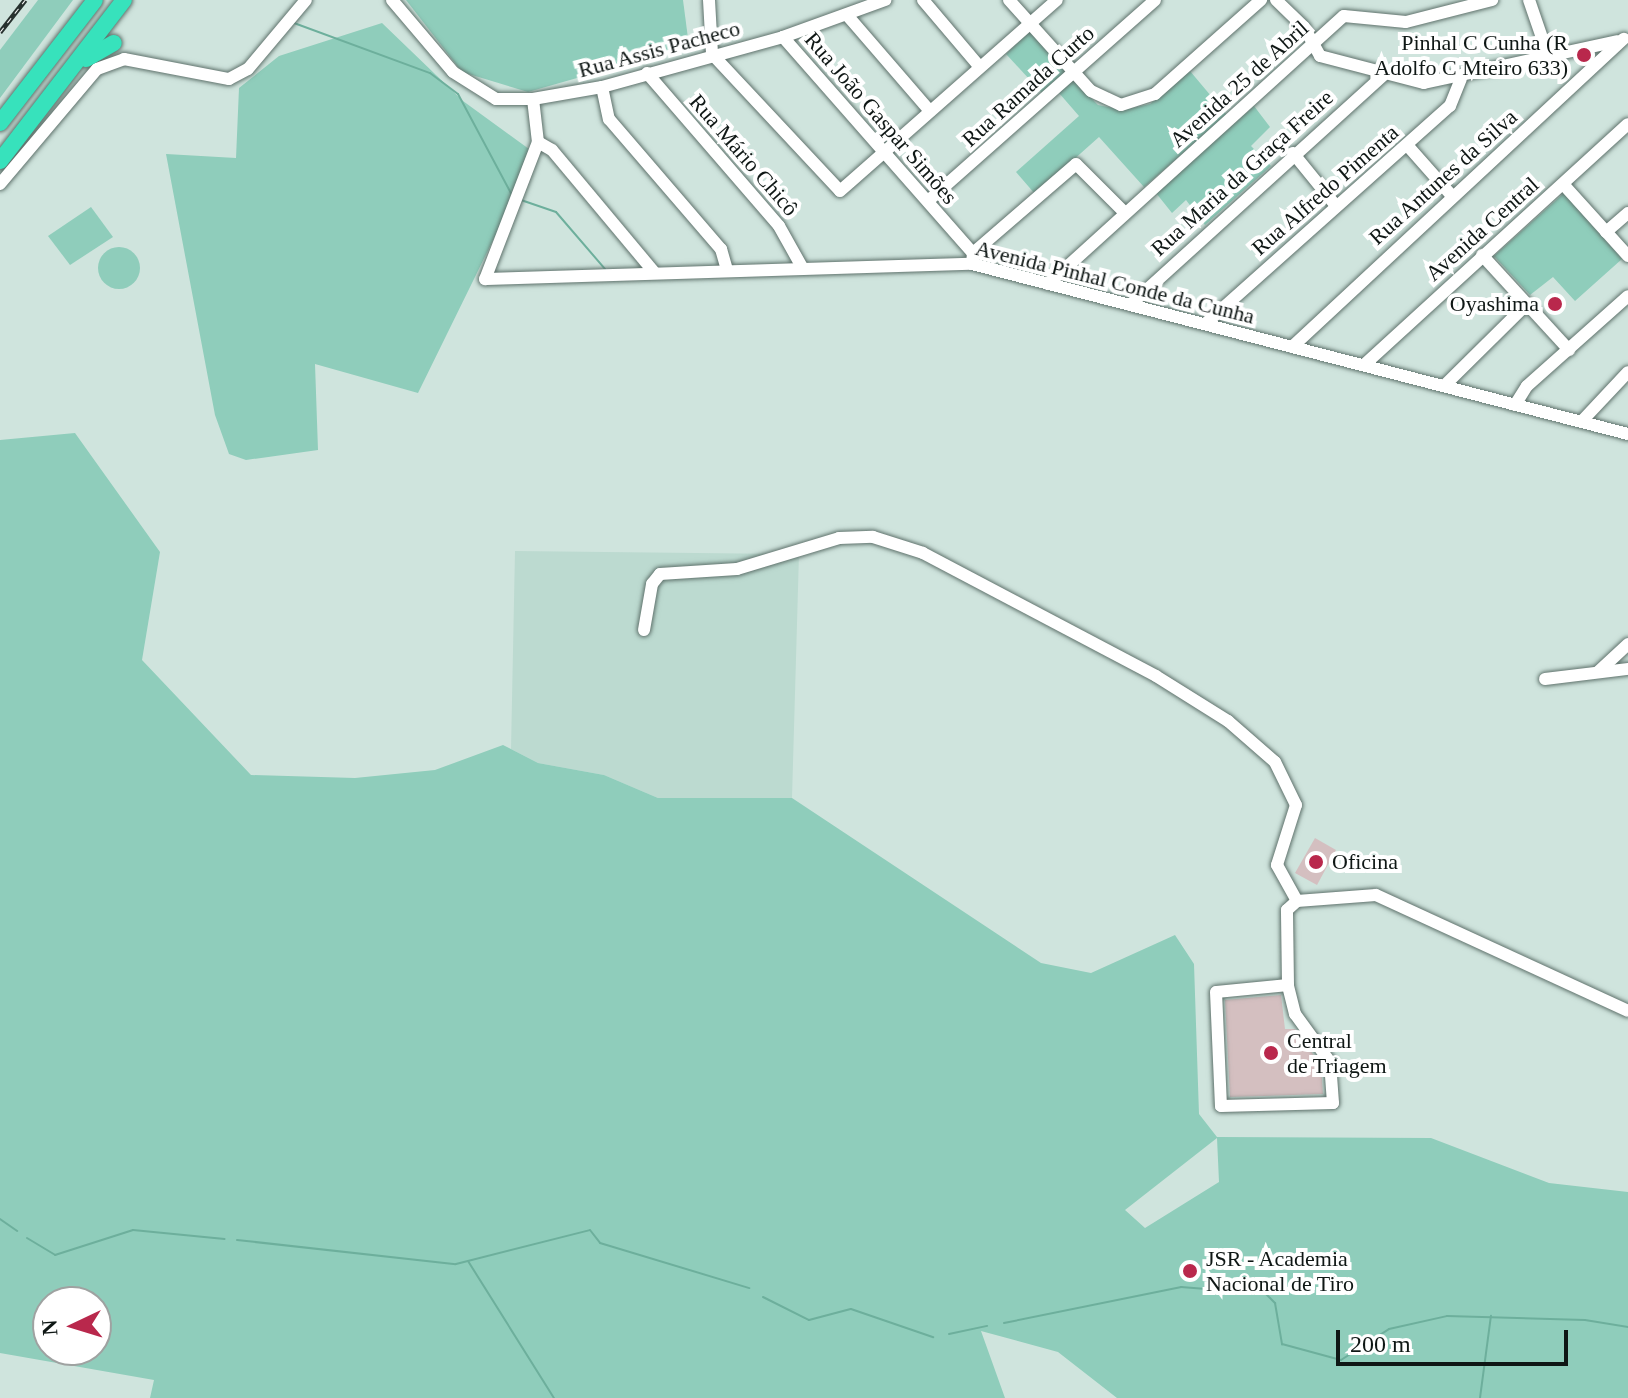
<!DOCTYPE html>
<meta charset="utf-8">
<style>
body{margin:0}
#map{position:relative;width:1628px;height:1398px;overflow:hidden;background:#cfe4dd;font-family:Georgia,serif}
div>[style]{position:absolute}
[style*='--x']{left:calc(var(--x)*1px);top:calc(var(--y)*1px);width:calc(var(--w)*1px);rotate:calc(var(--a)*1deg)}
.built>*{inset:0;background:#bcdad0}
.green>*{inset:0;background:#8fcdbb}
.round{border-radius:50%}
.stream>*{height:2px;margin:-1px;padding:0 1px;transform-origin:1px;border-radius:1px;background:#6daf9c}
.building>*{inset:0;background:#d4bfc0}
.roads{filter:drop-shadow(0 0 2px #5f726c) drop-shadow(0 0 2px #5f726c)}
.minor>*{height:12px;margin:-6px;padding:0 6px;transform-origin:6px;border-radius:6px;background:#fff}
.highway>*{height:16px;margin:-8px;padding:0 8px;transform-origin:8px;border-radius:8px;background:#37e2bc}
.rail>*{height:5px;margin-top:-2.5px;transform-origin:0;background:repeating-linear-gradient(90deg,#fff 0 6px,#27312e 0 12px);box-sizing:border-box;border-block:2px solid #27312e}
.dots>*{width:22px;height:22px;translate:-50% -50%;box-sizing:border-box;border:4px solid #fff;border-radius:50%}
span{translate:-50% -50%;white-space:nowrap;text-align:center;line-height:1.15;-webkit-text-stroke:8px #fff;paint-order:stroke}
.poi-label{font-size:22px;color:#0f1715}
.right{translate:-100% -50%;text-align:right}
.left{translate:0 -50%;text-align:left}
.street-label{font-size:22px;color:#0f1715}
.north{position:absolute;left:32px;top:1286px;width:80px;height:80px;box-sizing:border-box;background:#fff;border:2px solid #9fa2a1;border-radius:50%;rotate:266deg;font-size:22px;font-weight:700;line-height:32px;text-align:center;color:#0f1715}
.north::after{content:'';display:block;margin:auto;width:28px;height:36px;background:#b9284c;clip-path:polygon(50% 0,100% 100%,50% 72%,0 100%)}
.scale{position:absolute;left:1336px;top:1330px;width:232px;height:36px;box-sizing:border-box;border:4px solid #0f1715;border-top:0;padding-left:10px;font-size:24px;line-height:28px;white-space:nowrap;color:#0f1715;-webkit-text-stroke:6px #fff;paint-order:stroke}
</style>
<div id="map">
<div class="built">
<i style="clip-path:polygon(515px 551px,799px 554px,792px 798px,658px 798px,604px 775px,538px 763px,511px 749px)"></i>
</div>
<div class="green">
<i style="clip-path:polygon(38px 0,73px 0,0 98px,0 50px)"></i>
<i style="clip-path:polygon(406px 0,683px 0,689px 46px,528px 92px,462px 72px)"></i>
<i style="clip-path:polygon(382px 23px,463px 101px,529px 149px,500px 226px,418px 393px,315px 364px,318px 450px,246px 460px,229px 454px,215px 415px,166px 154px,236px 158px,239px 88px,279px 56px)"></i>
<i style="clip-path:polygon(1031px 30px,1067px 71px,1042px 93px,1006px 54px)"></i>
<i style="clip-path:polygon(1190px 71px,1227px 115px,1144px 187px,1099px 137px,1035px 194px,1016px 172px,1079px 116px,1059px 93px,1073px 80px,1098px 105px,1123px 110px,1150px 104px)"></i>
<i style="clip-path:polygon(1254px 106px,1270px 127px,1251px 146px,1271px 166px,1205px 225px,1186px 200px,1172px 213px,1156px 193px)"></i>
<i style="clip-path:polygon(1564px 193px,1622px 259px,1575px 301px,1553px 277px,1530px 295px,1494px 256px)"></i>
<i style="clip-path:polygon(91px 207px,113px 237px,70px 265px,48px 236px)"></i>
<i class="round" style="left:98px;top:247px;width:42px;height:42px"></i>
<i style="clip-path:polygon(evenodd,75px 433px,160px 552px,142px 660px,251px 775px,355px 778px,435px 770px,503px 745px,538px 763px,604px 775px,658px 798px,792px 798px,1041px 963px,1091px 973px,1175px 935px,1194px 964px,1199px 1114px,1217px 1137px,1431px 1138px,1549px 1183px,1628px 1192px,1628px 1398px,1117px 1398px,1058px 1352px,981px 1331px,1005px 1398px,150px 1398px,154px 1380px,0 1353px,0 440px,75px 433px,1217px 1138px,1219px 1182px,1145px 1228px,1125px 1210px,1217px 1138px,75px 433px,48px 1302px,96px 1302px,96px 1350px,48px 1350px,48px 1302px)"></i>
</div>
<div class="stream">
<i style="--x:294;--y:23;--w:145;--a:20.2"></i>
<i style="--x:430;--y:73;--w:35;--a:37"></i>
<i style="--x:458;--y:94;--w:115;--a:61.9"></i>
<i style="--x:521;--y:200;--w:37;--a:19"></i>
<i style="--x:556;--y:212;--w:75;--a:49.3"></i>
<i style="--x:0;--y:1219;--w:21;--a:35"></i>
<i style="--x:27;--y:1238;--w:33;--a:31"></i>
<i style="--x:55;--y:1255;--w:82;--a:-17.8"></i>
<i style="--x:133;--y:1230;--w:92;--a:5.6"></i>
<i style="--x:237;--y:1240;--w:220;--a:6.3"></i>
<i style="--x:456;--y:1264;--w:138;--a:-14.2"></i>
<i style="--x:590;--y:1230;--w:16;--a:52"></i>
<i style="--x:600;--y:1243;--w:156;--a:16.8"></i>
<i style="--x:468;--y:1261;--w:162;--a:57.9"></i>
<i style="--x:1266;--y:1294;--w:13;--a:45"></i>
<i style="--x:1275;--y:1303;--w:42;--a:80.3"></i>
<i style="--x:1282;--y:1344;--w:61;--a:15.2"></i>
<i style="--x:1341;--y:1360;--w:57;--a:-32.9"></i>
<i style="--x:1389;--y:1329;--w:59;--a:-12.6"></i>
<i style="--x:1447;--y:1316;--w:138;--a:1.7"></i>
<i style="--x:1585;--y:1320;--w:44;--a:9.2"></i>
<i style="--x:763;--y:1297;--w:51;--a:26.6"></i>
<i style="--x:809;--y:1320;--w:43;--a:-14.7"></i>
<i style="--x:851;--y:1309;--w:87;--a:18.9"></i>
<i style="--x:1004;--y:1323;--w:181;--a:-11.5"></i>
<i style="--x:1181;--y:1287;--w:76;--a:4.5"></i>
<i style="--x:949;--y:1334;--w:39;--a:-12"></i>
<i style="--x:1480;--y:1398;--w:83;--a:-82.4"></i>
</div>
<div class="building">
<i style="clip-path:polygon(1315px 838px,1336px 850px,1317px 885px,1295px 873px)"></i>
<i style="clip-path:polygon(1281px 995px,1285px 1029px,1295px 1029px,1321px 1065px,1323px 1094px,1230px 1097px,1225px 1000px)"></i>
</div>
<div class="roads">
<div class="minor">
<i style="--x:392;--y:0;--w:94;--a:49.7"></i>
<i style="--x:453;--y:72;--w:51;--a:32.1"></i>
<i style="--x:496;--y:99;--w:37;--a:0"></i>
<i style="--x:533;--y:99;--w:70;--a:-9.9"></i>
<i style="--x:602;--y:87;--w:188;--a:-15.4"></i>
<i style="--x:783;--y:37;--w:109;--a:-19.9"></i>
<i style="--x:709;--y:0;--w:54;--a:86.8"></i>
<i style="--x:712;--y:54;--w:187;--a:46.9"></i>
<i style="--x:840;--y:191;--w:289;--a:-41.4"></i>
<i style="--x:923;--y:0;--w:87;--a:49.7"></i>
<i style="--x:1009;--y:0;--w:122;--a:48"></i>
<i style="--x:1091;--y:91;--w:33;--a:25"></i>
<i style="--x:1121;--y:105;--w:36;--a:-18"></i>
<i style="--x:1155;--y:94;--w:142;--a:-41.6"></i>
<i style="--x:1276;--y:0;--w:39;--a:44"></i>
<i style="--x:1304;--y:27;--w:33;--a:61"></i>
<i style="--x:1320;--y:56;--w:107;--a:14.6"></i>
<i style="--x:1424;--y:83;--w:198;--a:-12.2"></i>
<i style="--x:1529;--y:0;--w:61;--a:71"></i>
<i style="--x:847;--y:15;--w:127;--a:49.2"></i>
<i style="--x:783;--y:37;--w:288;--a:48.7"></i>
<i style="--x:973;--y:253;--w:11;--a:95"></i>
<i style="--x:647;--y:73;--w:202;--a:49.2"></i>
<i style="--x:779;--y:226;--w:49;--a:60.8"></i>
<i style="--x:602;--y:87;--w:33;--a:78"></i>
<i style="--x:609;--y:119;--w:172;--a:49.3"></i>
<i style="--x:721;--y:249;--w:22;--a:74"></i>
<i style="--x:533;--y:99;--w:43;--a:83.4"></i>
<i style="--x:538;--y:142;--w:147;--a:111.1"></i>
<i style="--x:485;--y:279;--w:487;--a:-1.8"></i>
<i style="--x:972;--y:264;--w:678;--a:14.53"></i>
<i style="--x:538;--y:142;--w:16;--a:30"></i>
<i style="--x:552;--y:150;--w:159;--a:50.1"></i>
<i style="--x:1407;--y:145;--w:69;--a:48.5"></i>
<i style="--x:1293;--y:153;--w:68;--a:50.9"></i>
<i style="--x:0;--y:184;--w:150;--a:-49.9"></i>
<i style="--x:97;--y:69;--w:29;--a:-20"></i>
<i style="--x:124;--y:59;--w:107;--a:10.8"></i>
<i style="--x:229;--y:79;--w:21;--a:-28"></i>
<i style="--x:248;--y:69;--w:90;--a:-50"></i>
<i style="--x:1563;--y:184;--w:97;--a:47.9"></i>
<i style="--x:928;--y:201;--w:303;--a:-41.5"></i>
<i style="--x:1606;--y:232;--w:29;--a:-41"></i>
<i style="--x:973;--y:253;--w:136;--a:-40.8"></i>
<i style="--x:1076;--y:164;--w:68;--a:45"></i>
<i style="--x:1482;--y:255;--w:129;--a:47.5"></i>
<i style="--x:1048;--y:284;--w:399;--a:-42.2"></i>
<i style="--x:1344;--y:16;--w:62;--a:5.5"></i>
<i style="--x:1406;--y:22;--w:89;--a:-14.3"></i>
<i style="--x:1130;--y:305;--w:343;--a:-42.2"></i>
<i style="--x:1205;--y:324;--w:328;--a:-41.7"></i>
<i style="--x:1450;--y:106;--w:29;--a:-68"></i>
<i style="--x:1292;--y:347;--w:453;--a:-42.9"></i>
<i style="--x:1364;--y:365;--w:357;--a:-42.4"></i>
<i style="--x:1444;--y:386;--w:117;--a:-44.7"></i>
<i style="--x:1515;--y:405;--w:22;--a:-58"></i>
<i style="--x:1527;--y:386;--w:135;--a:-41.7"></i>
<i style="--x:1582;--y:421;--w:67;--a:-46.8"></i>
<i style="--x:644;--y:630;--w:47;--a:-80.1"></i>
<i style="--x:652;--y:584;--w:13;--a:-51"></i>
<i style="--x:660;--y:574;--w:77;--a:-3.7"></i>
<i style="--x:737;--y:569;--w:107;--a:-16.9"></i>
<i style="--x:839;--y:538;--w:34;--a:-2"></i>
<i style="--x:873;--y:537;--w:52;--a:17.7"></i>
<i style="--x:923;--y:553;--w:263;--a:27.8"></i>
<i style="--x:1156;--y:676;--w:85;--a:32"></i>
<i style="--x:1228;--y:721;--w:62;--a:41.1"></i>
<i style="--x:1275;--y:762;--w:48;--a:64"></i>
<i style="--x:1296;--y:805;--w:63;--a:107.6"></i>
<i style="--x:1277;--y:865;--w:41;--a:60.9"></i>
<i style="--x:1598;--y:672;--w:41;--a:-43"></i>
<i style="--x:1545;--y:679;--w:84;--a:-6.9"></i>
<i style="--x:1288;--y:985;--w:72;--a:174.4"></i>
<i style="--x:1216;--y:992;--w:114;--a:87.5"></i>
<i style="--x:1221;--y:1106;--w:112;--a:-1.5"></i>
<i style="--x:1333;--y:1103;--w:41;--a:-94.2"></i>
<i style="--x:1330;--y:1062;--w:59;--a:-126.1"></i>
<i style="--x:1295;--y:1014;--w:30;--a:-104"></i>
<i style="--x:1288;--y:985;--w:75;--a:-90.8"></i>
<i style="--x:1287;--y:910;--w:13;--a:-42"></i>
<i style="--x:1297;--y:901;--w:79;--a:-4.3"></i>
<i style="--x:1376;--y:895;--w:277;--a:24.7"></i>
</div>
<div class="highway">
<i style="--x:86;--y:59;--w:32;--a:-30"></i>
<i style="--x:0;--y:123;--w:155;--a:-52.3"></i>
<i style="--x:0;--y:161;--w:203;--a:-52.4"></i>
</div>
</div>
<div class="rail">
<i style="--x:0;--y:32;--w:41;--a:-52"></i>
</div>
<div class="dots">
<i style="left:1584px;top:55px;background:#b9284c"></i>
<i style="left:1555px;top:304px;background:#b9284c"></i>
<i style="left:1316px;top:862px;background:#b9284c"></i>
<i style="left:1271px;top:1053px;background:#b9284c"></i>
<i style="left:1190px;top:1271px;background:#b9284c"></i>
</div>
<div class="poi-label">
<span class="right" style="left:1568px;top:55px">Pinhal C Cunha (R<br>Adolfo C Mteiro 633)</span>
<span class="right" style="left:1539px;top:304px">Oyashima</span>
<span class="left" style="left:1332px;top:862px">Oficina</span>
<span class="left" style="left:1287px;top:1053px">Central<br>de Triagem</span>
<span class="left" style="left:1206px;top:1271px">JSR - Academia<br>Nacional de Tiro</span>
</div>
<div class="street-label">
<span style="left:659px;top:49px;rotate:-15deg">Rua Assis Pacheco</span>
<span style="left:1239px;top:84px;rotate:-42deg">Avenida 25 de Abril</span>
<span style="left:1028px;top:86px;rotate:-42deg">Rua Ramada Curto</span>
<span style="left:881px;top:118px;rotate:49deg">Rua João Gaspar Simões</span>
<span style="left:744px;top:155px;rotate:49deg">Rua Mário Chicô</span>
<span style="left:1242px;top:173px;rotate:-42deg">Rua Maria da Graça Freire</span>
<span style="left:1443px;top:177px;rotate:-42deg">Rua Antunes da Silva</span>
<span style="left:1325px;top:190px;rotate:-41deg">Rua Alfredo Pimenta</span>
<span style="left:1482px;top:229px;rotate:-42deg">Avenida Central</span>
<span style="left:1115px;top:282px;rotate:14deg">Avenida Pinhal Conde da Cunha</span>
</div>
<div class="north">N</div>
<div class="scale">200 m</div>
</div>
